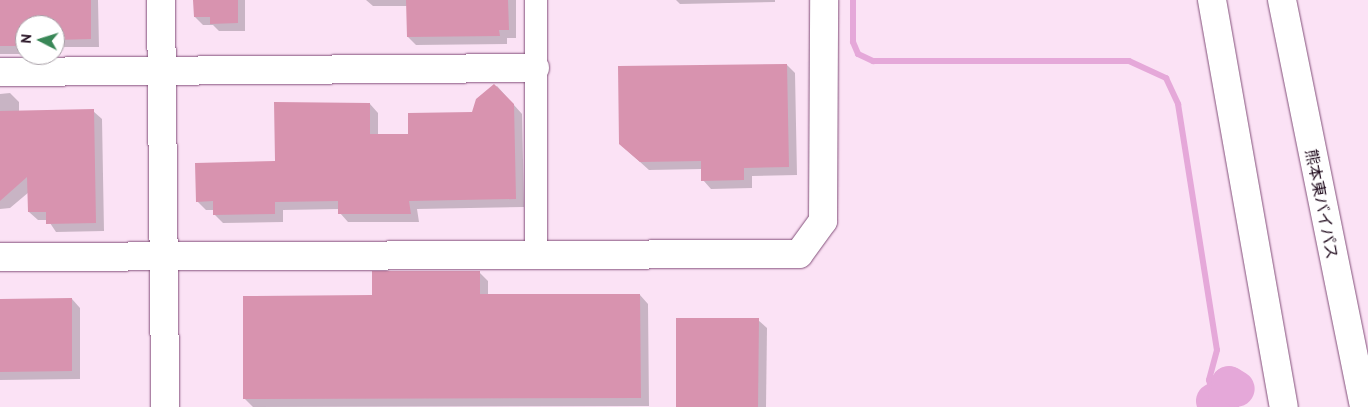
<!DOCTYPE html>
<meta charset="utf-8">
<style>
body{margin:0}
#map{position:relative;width:1368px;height:407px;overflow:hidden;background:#fbe2f5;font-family:"PT Sans","Noto Sans JP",sans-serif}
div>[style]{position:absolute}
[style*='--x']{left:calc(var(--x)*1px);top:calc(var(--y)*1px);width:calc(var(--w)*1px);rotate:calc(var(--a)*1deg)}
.shadow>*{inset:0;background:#0003}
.stream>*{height:6px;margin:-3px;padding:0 3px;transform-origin:3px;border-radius:3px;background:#e5a8d9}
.river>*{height:36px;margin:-18px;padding:0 18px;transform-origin:18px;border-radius:18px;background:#e5a8d9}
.building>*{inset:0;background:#d893af}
.roads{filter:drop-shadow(0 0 1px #83507a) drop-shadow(0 0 1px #83507a)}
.minor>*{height:22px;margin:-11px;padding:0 11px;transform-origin:11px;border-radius:11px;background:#fff}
.tertiary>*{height:28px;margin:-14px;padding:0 14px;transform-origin:14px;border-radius:14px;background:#fff}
.trunk>*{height:28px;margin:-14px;padding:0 14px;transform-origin:14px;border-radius:14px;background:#fff}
span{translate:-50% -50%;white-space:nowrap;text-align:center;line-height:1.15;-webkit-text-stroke:4px #fff;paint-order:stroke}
.street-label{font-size:16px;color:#230e20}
.north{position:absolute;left:15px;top:15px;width:50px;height:50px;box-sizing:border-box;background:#fff;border:1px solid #a79fa6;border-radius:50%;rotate:275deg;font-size:14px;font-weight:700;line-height:20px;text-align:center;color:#230e20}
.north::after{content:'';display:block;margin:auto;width:18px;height:22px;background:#398757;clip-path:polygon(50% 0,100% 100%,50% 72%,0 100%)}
</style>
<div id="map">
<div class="shadow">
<i style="clip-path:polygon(0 0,98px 0,99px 47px,55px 47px,55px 25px,25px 25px,25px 54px,0 54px)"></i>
<i style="clip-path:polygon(195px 0,245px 0,245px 31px,219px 31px,213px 25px,203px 25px,195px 17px)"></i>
<i style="clip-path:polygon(366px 0,516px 0,516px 38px,507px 38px,507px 44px,416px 45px,408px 37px,408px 6px,373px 6px)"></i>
<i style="clip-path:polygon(676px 0,775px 0,775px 2px,680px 4px)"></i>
<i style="clip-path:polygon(787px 65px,795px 73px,797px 175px,752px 176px,752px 188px,711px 189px,703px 180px,702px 169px,649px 170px,620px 144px)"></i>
<i style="clip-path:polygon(497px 86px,522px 114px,524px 207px,417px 209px,419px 222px,348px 222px,340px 213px,340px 209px,283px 210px,283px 222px,223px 223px,215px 215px,214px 210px,206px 210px,197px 201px,277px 162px,370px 104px,378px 113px,378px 135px,409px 136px,472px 114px,477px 100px)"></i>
<i style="clip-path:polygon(10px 93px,19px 102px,19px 112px,93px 111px,102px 119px,104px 231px,56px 232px,48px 220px,38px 220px,29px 212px,29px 192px,10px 208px,0 209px,0 94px)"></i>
<i style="clip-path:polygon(479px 272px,488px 281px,488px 295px,640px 295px,648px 304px,649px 406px,253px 407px,244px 398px,373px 297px)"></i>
<i style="clip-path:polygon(72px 299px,80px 308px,80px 379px,0 380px,0 300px)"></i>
<i style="clip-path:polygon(758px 320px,767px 328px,766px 407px,677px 407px)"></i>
</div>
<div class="stream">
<i style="--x:853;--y:0;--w:42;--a:90"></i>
<i style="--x:853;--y:42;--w:13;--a:67"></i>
<i style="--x:858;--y:54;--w:17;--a:25"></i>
<i style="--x:873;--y:61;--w:256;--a:0"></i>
<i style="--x:1129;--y:61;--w:41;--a:24.7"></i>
<i style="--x:1166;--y:78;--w:29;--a:65"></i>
<i style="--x:1178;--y:104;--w:249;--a:81"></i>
<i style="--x:1217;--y:350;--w:31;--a:105"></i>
<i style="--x:1209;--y:380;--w:28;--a:75"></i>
</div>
<div class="river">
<i style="--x:1214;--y:401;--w:14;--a:-30"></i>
<i style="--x:1226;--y:394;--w:10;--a:-73"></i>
<i style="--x:1229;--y:384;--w:9;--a:32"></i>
</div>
<div class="building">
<i style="clip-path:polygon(0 0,91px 0,91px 39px,55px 40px,55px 25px,25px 25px,25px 46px,0 46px)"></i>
<i style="clip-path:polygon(193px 0,238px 0,238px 23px,210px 24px,210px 17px,194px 17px)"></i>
<i style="clip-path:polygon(406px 0,508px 0,509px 30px,499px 30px,500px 36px,407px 37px)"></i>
<i style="clip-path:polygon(787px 64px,789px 167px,744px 168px,744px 180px,701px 181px,701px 161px,640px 162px,619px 144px,618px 66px)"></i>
<i style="clip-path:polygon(494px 84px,514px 104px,516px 199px,409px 201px,411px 214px,338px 214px,338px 201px,275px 202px,275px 214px,213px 215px,213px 201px,196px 202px,195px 163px,275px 161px,274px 102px,370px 103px,370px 134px,408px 134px,408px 113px,472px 112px,476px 99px)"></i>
<i style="clip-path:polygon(94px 109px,96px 223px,46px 224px,46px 212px,28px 212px,27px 177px,0 201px,0 111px)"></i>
<i style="clip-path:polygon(372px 271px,480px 271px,480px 294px,640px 294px,641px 398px,243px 399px,243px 296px,372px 295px)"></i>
<i style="clip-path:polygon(72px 298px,72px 371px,0 372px,0 299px)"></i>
<i style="clip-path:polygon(676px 318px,759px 318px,758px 407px,676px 407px)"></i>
</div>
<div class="roads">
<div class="minor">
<i style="--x:536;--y:0;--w:254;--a:90"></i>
</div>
<div class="tertiary">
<i style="--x:161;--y:0;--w:407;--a:89.4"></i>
<i style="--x:0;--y:72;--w:535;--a:-0.43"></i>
<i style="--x:0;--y:257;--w:799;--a:-0.22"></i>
<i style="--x:799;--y:254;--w:41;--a:-54"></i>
<i style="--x:823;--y:221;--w:221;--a:-89.7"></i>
</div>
<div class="trunk">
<i style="--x:1212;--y:0;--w:413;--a:80"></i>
<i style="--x:1282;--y:0;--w:415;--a:78.6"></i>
</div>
</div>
<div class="street-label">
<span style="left:1322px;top:204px;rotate:79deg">熊本東バイパス</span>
</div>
<div class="north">N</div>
</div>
